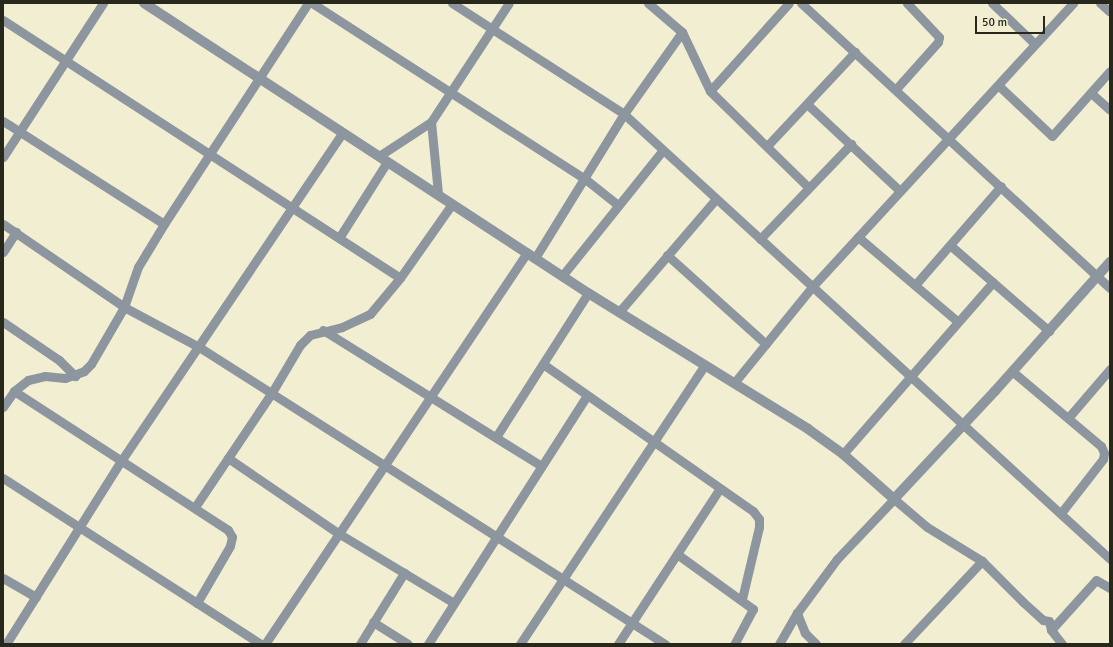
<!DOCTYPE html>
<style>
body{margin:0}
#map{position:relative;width:1113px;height:647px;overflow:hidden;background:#f1eed1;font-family:Signika,sans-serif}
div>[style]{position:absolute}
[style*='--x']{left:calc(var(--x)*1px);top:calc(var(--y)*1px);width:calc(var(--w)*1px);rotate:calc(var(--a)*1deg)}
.minor>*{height:9px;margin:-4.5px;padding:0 4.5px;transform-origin:4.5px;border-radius:4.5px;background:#8d969f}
.tertiary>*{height:10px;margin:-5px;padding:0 5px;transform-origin:5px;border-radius:5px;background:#8d969f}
span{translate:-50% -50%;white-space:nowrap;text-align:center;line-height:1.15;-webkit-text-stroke:4px #f1eed1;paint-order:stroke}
.frame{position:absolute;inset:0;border:4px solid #28271c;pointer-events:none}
.scale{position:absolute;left:975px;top:16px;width:70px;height:18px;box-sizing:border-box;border:2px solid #28271c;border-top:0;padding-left:5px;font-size:12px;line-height:14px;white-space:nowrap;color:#28271c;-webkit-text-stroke:3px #f1eed1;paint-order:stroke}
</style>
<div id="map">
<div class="minor">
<i style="--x:312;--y:3;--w:323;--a:32.8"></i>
<i style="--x:584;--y:178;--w:43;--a:38.5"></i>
<i style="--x:452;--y:3;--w:205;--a:32.8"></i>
<i style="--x:624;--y:114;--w:659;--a:42.48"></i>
<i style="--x:648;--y:3;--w:45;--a:40.5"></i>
<i style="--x:682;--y:32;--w:65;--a:64.6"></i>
<i style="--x:710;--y:91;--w:137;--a:44.4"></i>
<i style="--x:801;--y:3;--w:420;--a:42.7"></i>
<i style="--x:992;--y:3;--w:59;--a:43.6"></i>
<i style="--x:1100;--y:3;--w:13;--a:42"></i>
<i style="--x:3;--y:20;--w:473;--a:33"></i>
<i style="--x:998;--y:85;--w:74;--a:43.4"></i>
<i style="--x:1052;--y:136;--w:87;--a:-48.3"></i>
<i style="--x:896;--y:89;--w:63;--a:-48.2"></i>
<i style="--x:938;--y:42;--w:5;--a:-79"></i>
<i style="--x:939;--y:37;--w:47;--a:-133.3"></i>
<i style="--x:710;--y:91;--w:118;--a:-48.1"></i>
<i style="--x:1091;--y:93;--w:25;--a:42"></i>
<i style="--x:807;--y:104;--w:127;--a:43.1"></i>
<i style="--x:3;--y:121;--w:191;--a:32.6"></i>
<i style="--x:431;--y:122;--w:72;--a:84.4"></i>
<i style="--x:767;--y:146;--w:129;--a:-46.9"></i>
<i style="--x:379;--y:156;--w:62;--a:-33.2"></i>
<i style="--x:431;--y:122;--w:142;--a:-56.8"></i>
<i style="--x:3;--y:157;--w:184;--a:-57"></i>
<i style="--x:3;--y:224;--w:147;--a:34.4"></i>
<i style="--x:124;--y:307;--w:85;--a:28.1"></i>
<i style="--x:199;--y:347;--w:553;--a:32.51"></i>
<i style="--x:858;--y:237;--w:130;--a:40.3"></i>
<i style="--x:339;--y:238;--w:90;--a:-57.7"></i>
<i style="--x:760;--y:239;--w:132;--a:-46.2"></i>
<i style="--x:951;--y:246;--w:130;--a:40.9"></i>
<i style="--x:3;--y:252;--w:24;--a:-57"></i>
<i style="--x:667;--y:255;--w:133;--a:42"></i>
<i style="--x:535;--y:258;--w:169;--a:-58.3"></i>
<i style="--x:624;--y:114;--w:100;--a:-54.7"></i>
<i style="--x:562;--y:276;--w:161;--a:-51.3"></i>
<i style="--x:915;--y:285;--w:131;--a:-49"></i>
<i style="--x:619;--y:312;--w:149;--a:-49.4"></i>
<i style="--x:3;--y:322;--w:68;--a:34.2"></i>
<i style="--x:59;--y:360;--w:23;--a:45"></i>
<i style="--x:323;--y:330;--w:256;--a:31.9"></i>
<i style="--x:543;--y:364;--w:256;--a:35"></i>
<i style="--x:753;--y:511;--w:10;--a:53"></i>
<i style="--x:759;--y:519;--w:8;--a:90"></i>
<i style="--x:759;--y:527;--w:74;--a:103.3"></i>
<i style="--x:1013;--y:372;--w:115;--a:40.1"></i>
<i style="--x:1101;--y:446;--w:8;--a:67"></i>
<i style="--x:1104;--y:453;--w:6;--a:99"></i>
<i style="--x:1103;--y:459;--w:68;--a:127.9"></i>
<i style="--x:734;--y:383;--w:124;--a:-50.9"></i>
<i style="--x:812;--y:287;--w:386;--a:-47.4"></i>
<i style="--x:14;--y:391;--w:255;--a:33"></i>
<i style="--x:228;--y:530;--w:8;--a:60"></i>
<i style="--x:232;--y:537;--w:9;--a:103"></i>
<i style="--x:230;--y:546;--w:66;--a:120.1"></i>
<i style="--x:3;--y:407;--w:19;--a:-55"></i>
<i style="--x:14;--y:391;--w:18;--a:-38"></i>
<i style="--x:28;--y:380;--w:17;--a:-13"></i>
<i style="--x:45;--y:376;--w:20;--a:6"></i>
<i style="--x:65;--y:378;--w:20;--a:-20"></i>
<i style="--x:84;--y:371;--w:10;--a:-45"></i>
<i style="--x:91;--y:364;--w:66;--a:-59.9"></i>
<i style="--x:124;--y:307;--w:42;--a:-70.7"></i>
<i style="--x:138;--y:267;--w:50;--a:-58.8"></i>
<i style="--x:164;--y:224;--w:264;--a:-56.9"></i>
<i style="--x:1068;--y:418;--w:65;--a:-49.4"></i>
<i style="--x:496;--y:437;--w:171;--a:-57.4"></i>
<i style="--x:843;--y:454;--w:228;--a:-48.9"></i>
<i style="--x:228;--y:458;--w:133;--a:34.3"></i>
<i style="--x:338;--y:533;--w:135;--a:31.1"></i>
<i style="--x:3;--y:478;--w:307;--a:32.8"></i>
<i style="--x:195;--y:507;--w:136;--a:-56.1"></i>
<i style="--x:271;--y:394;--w:57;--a:-59.4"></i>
<i style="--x:300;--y:345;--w:14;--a:-45"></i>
<i style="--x:310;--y:335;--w:33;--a:-14"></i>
<i style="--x:342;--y:327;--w:31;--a:-25"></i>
<i style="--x:370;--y:314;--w:47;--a:-50.2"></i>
<i style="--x:400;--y:278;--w:90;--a:-54.9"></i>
<i style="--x:677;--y:554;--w:94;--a:35.9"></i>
<i style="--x:753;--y:609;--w:40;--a:118"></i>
<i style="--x:3;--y:578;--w:38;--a:30"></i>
<i style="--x:373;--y:622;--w:41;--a:32.2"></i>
<i style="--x:6;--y:644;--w:216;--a:-57.9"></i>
<i style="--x:121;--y:461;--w:396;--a:-56"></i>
<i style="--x:265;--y:644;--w:471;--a:-56.2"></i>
<i style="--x:360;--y:644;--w:84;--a:-58.2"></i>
<i style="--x:428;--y:644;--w:295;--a:-57.4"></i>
<i style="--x:520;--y:644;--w:335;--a:-56.5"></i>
<i style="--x:618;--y:644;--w:186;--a:-56.8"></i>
<i style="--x:779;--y:644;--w:36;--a:-60"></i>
<i style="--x:816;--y:644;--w:16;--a:-135"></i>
<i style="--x:805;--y:633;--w:22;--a:-112"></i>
<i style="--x:797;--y:613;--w:67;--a:-53.5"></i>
<i style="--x:837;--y:559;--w:83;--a:-46.5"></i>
<i style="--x:894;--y:499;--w:43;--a:40.3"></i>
<i style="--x:927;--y:527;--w:65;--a:31.7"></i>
<i style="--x:982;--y:561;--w:58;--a:45"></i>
<i style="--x:1023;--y:602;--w:27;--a:42"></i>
<i style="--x:1043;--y:620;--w:6;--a:9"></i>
<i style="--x:1049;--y:621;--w:9;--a:77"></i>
<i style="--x:904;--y:644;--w:114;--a:-46.8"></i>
<i style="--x:1062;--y:644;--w:18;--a:-128"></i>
<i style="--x:1051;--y:630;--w:67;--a:-48"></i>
<i style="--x:1096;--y:580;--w:16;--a:30"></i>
</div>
<div class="tertiary">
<i style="--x:144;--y:3;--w:530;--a:33.15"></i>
<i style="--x:588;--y:293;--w:259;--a:31.7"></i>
<i style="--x:808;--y:429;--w:43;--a:35.5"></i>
<i style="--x:843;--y:454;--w:68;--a:41.4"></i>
<i style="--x:894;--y:499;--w:148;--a:-46.9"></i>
<i style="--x:995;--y:391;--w:173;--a:-48.3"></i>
</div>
<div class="frame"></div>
<div class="scale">50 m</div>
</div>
